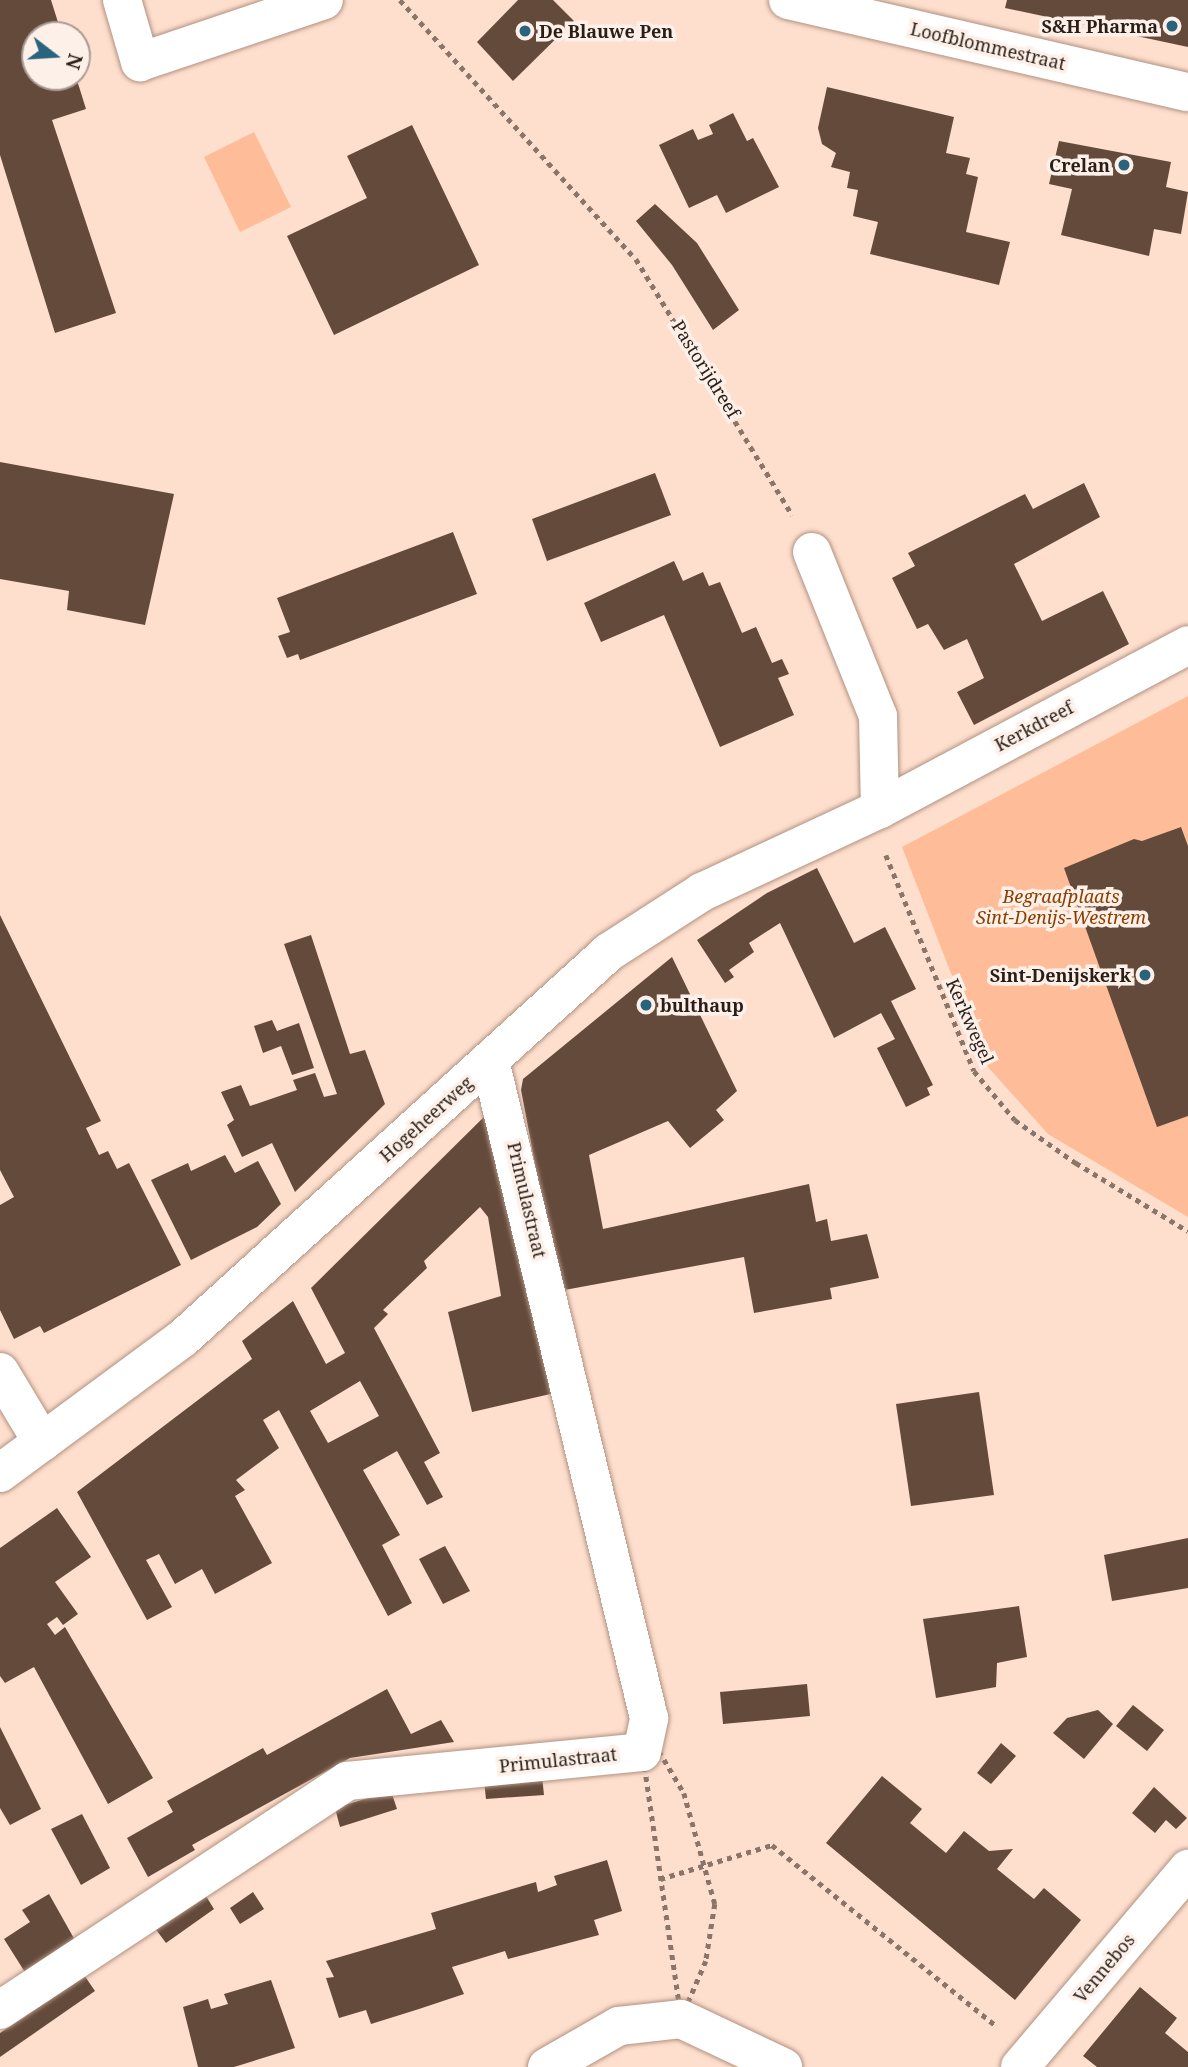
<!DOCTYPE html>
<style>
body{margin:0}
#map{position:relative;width:1188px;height:2067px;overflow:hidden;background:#fedecd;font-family:"Noto Serif",serif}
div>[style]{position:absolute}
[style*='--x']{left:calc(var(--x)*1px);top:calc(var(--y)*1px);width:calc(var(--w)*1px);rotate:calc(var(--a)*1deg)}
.green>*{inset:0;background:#febc98}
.building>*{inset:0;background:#644a3b}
.path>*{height:4.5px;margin-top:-2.25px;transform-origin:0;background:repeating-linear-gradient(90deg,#8a756a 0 5px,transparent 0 10px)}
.roads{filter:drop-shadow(0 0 2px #b09282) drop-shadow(0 0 2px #b09282)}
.minor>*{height:38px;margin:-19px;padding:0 19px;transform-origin:19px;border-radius:19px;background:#fff}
.dots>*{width:19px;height:19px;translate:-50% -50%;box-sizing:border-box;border:4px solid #fdf0e9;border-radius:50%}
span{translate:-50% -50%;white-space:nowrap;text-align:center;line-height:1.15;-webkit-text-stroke:7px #fdf0e9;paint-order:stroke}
.poi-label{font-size:18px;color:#291e18;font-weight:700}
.right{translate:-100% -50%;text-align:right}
.left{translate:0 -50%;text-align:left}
.street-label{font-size:18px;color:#291e18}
.park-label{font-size:18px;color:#8c3e00;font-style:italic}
.north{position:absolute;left:21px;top:21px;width:70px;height:70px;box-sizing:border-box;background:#fdf0e9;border:2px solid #a89c95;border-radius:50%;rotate:107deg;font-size:19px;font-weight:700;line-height:28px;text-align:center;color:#291e18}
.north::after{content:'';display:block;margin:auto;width:24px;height:32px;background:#29637c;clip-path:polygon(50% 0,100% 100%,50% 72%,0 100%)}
</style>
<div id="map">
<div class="green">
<i style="clip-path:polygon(254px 132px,291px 207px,240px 232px,204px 157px)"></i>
<i style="clip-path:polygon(1188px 696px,1188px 1217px,1048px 1134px,987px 1066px,902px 847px)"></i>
</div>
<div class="building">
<i style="clip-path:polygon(0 0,51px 0,62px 35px,35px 35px,35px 77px,76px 77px,86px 109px,52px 120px,116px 313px,55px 333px,0 155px)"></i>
<i style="clip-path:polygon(518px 0,553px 0,574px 21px,513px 81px,477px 42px)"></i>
<i style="clip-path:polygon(1007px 0,1188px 0,1188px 47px,1005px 8px)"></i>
<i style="clip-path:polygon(827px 87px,954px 117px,946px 153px,970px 158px,966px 174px,978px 177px,966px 232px,1010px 242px,999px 285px,870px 254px,878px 222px,853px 216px,858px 190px,847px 188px,850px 172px,831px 167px,836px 153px,822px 144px,818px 128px)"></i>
<i style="clip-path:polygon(733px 113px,747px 141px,753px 138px,779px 187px,726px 213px,717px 195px,689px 208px,659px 145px,693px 129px,698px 140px,713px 134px,709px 125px)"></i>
<i style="clip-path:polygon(412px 125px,479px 265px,334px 335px,287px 236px,367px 198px,347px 156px)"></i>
<i style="clip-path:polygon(1059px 141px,1171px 162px,1166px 187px,1188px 192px,1181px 234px,1154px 229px,1149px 256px,1061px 235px,1072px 189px,1049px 184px)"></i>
<i style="clip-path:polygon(655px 204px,697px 243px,739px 310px,713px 330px,672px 265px,636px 221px)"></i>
<i style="clip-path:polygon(0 462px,174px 494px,145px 625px,67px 610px,69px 591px,0 579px)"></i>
<i style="clip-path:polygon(655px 473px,671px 515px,547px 561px,532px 519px)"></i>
<i style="clip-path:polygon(1084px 483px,1100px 517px,1014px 564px,1042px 621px,1103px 591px,1129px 644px,974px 725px,957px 692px,984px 678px,967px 639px,944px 650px,928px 624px,917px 629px,892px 578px,915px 566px,908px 553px,1025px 494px,1033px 509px)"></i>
<i style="clip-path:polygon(453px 532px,477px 594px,300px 660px,298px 654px,287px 658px,278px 636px,290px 632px,277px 598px)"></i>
<i style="clip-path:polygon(674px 561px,683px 581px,703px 572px,709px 586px,720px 582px,742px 633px,756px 627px,772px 663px,782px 659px,789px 674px,778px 678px,794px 715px,720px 747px,664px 615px,601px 642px,584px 603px)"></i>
<i style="clip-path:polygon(1181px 827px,1188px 846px,1188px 1116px,1157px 1127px,1064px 868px,1134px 839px,1142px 841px)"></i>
<i style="clip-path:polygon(817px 868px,854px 943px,885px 927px,916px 989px,891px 1001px,933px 1085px,927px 1088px,930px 1095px,906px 1107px,877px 1048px,895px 1039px,881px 1013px,834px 1038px,780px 923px,749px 943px,754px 952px,729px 970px,734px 977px,725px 983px,697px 940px,767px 893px)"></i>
<i style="clip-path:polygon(0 915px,101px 1121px,86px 1128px,99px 1155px,108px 1151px,117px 1169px,129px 1163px,181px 1265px,44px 1333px,40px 1326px,14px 1339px,0 1310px,0 1205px,14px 1197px,0 1170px)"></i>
<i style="clip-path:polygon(311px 935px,350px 1054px,365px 1050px,385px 1104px,295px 1192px,272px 1143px,242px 1157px,227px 1125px,234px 1120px,221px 1092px,241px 1085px,250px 1106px,297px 1090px,293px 1080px,315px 1073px,324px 1097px,337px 1094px,284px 944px)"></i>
<i style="clip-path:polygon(672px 957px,737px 1091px,716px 1110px,724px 1120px,690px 1148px,668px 1121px,589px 1155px,603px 1229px,809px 1184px,816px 1222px,827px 1219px,831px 1241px,867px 1234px,879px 1278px,830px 1288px,832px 1299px,754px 1313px,744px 1257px,559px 1291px,521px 1090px,523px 1079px)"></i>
<i style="clip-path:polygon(272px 1020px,277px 1031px,299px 1023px,314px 1068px,292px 1075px,281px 1046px,263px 1053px,254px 1026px)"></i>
<i style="clip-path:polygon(evenodd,492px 1109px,559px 1392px,472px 1412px,448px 1312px,501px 1296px,488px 1217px,480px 1207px,424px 1261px,427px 1268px,383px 1310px,388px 1314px,374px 1328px,440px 1453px,424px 1462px,443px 1497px,427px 1505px,397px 1451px,363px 1470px,400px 1535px,382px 1545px,412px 1603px,388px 1616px,279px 1410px,263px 1420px,279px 1448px,236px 1480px,245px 1490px,235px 1496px,272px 1563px,215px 1594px,202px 1569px,175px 1584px,159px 1554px,146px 1560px,172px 1607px,147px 1620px,77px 1492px,252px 1359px,242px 1341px,293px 1301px,326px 1364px,345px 1353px,311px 1288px,492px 1109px,360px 1381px,379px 1416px,328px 1443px,310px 1411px,360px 1381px)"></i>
<i style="clip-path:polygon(225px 1155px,235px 1173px,258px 1161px,281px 1204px,257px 1227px,191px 1260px,151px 1180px,188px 1163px,191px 1171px)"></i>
<i style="clip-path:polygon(979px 1392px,994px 1495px,911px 1506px,896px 1404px)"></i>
<i style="clip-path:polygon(57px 1508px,91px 1557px,55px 1582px,78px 1614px,63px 1625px,57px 1617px,47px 1624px,55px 1635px,65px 1627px,153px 1778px,108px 1804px,34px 1667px,5px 1683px,0 1676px,0 1548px)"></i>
<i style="clip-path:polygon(1188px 1538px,1188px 1588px,1112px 1601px,1104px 1555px)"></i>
<i style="clip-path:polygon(445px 1546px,470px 1591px,443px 1604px,419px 1559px)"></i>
<i style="clip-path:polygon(1019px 1606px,1027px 1657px,997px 1663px,996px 1687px,936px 1698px,923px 1619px)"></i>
<i style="clip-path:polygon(807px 1684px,810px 1716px,723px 1724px,720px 1692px)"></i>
<i style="clip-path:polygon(387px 1689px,411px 1734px,441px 1720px,454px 1742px,350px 1758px,192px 1845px,195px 1850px,148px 1877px,127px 1838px,173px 1812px,167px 1801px,263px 1748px,267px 1755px)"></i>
<i style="clip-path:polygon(1133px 1705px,1164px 1730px,1147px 1751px,1116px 1726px)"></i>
<i style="clip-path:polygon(1098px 1710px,1113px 1724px,1084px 1759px,1053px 1733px,1067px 1718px)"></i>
<i style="clip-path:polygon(0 1727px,41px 1809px,10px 1825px,0 1808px)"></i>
<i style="clip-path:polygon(1001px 1743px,1016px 1756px,991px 1784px,977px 1773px)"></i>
<i style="clip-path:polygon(542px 1776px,544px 1795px,486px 1799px,484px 1781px)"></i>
<i style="clip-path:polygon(882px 1776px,922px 1809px,910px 1823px,946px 1853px,964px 1831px,989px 1851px,1013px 1849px,997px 1869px,1034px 1899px,1044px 1888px,1081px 1920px,1015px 2000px,826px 1843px)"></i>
<i style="clip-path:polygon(1154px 1787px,1187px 1818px,1176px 1829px,1166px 1820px,1155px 1833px,1132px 1813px)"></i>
<i style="clip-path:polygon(391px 1791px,397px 1809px,340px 1827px,335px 1808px)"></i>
<i style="clip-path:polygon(82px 1814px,110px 1868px,81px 1885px,51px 1829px)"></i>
<i style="clip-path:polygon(607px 1860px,622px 1911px,594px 1920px,599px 1935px,508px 1959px,505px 1951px,452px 1967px,464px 1994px,419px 2009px,371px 2024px,366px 2010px,339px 2018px,326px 1978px,334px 1977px,326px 1961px,436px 1929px,431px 1913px,536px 1882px,538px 1892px,557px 1885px,554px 1876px)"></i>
<i style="clip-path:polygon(253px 1892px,264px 1909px,240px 1924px,230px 1908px)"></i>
<i style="clip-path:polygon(204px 1893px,214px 1909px,166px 1943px,154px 1927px)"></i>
<i style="clip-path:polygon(49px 1894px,76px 1942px,28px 1977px,4px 1939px,30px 1922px,22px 1910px)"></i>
<i style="clip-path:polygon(84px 1975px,95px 1991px,0 2057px,0 2033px)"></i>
<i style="clip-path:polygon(271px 1980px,295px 2048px,234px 2067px,198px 2067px,183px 2007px,208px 1999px,211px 2009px,228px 2004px,224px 1994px)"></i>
<i style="clip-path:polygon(1140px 1987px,1177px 2018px,1165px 2033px,1188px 2052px,1188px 2067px,1097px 2067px,1083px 2056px)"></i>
</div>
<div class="path">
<i style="--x:400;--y:0;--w:350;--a:47.7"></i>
<i style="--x:636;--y:259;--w:300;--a:58.6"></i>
<i style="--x:886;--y:855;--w:233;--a:67.8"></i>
<i style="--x:974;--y:1071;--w:64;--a:50.1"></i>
<i style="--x:1015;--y:1120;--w:75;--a:35.2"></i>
<i style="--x:1076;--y:1163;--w:131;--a:31.3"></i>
<i style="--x:659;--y:1751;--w:49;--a:59.2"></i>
<i style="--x:684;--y:1793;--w:115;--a:74.4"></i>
<i style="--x:715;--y:1904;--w:58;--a:99"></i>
<i style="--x:706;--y:1961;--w:63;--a:113.3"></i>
<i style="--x:681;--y:2019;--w:270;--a:-98.3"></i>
<i style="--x:642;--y:1752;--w:17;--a:-3"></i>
<i style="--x:660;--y:1879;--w:117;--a:-16.9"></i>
<i style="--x:772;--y:1845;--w:288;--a:38.9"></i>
</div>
<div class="roads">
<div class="minor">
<i style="--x:122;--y:0;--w:65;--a:73.8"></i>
<i style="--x:140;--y:62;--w:194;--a:-18.6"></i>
<i style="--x:788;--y:0;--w:410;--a:13"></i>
<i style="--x:812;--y:552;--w:177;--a:68.1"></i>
<i style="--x:878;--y:716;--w:93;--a:88.8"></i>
<i style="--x:0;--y:1372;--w:82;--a:59"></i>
<i style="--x:0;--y:1473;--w:227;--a:-36.4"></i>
<i style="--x:183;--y:1338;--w:575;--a:-42.18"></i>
<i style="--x:609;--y:952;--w:111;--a:-32.8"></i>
<i style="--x:702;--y:892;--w:196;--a:-25"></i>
<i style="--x:880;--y:809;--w:349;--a:-28"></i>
<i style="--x:0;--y:2010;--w:416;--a:-33.4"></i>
<i style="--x:347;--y:1781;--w:296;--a:-5.6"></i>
<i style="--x:642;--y:1752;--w:35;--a:-78"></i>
<i style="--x:649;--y:1718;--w:676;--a:-103.6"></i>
<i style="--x:547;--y:2067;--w:83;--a:-29.7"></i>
<i style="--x:619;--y:2026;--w:62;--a:-6.4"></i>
<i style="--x:681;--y:2019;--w:113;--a:25.2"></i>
<i style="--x:1020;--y:2067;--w:260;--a:-49.7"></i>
</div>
</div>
<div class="dots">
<i style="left:1172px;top:26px;background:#29637c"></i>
<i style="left:525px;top:31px;background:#29637c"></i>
<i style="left:1124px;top:165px;background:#29637c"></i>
<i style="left:1145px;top:975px;background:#29637c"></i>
<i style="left:646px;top:1005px;background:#29637c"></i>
</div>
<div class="poi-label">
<span class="right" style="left:1158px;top:26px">S&amp;H Pharma</span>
<span class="left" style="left:539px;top:31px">De Blauwe Pen</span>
<span class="right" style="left:1110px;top:165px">Crelan</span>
<span class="right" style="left:1131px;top:975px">Sint-Denijskerk</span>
<span class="left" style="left:660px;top:1005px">bulthaup</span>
</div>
<div class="street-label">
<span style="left:988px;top:46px;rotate:13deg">Loofblommestraat</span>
<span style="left:706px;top:369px;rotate:58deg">Pastorijdreef</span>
<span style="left:1034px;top:726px;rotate:-28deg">Kerkdreef</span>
<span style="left:970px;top:1021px;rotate:66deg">Kerkwegel</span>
<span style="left:426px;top:1119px;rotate:-42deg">Hogeheerweg</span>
<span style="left:527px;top:1200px;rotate:77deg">Primulastraat</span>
<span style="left:558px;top:1760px;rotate:-6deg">Primulastraat</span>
<span style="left:1104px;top:1968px;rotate:-50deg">Vennebos</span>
</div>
<div class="park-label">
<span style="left:1061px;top:907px">Begraafplaats<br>Sint-Denijs-Westrem</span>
</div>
<div class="north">N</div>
</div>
